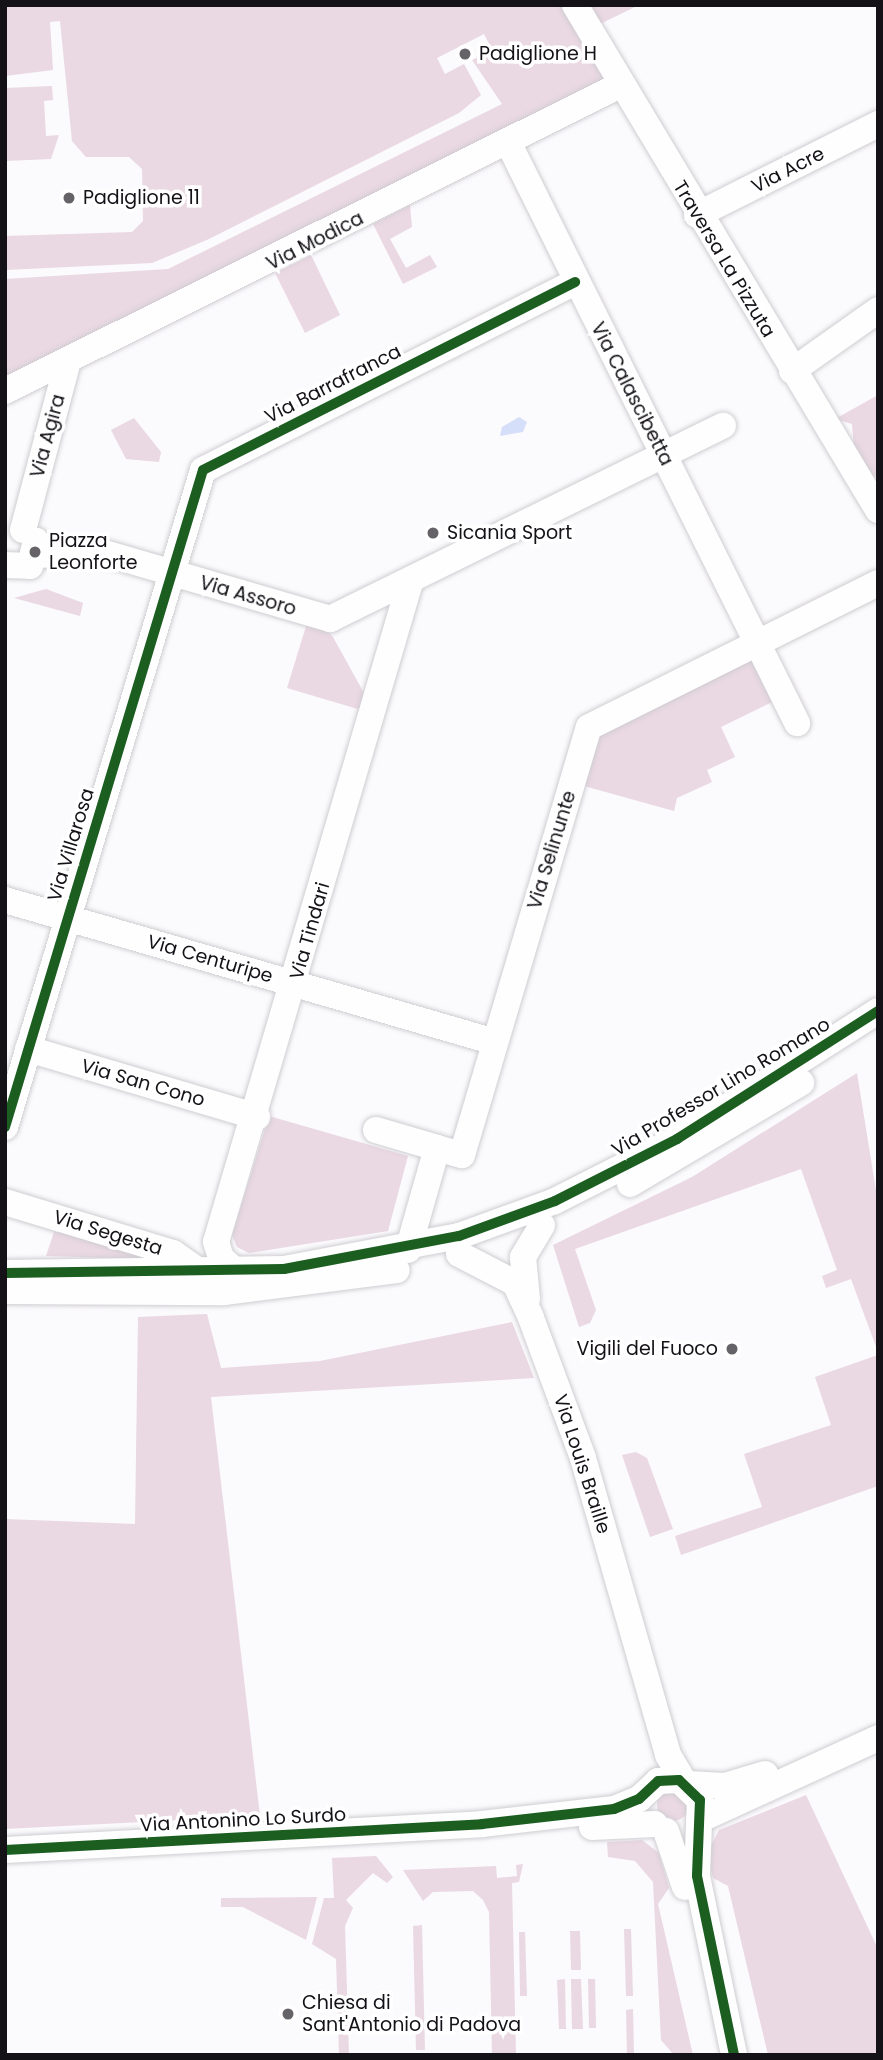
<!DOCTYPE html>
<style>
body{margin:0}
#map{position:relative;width:883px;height:2060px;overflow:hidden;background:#fbfafc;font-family:Poppins,sans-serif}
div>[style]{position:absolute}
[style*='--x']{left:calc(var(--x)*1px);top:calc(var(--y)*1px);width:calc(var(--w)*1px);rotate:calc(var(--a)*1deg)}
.green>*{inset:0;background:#ead8e2}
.round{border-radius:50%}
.water>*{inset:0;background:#d6dffa}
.roads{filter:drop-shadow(0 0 2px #cfcdd1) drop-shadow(0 0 2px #cfcdd1)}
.minor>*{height:26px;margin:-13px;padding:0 13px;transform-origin:13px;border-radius:13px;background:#fefeff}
.cycleway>*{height:10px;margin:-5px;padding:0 5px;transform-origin:5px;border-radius:5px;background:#1b5e20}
.dots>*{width:19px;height:19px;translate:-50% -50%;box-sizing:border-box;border:4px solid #fff;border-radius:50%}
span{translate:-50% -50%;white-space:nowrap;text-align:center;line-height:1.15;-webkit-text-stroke:7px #fff;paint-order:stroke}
.poi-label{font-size:19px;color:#141117}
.left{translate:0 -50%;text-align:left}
.right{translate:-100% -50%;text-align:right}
.street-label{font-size:19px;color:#141117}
.frame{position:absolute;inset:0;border:7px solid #141117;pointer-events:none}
</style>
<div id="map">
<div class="green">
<i style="clip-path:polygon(5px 5px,561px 5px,605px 81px,5px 379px,5px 279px,168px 269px,502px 104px,472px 60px,492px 50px,484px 34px,437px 58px,445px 74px,464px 64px,481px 95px,459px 113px,209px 239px,152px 263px,5px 270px,5px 236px,132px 232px,143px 221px,142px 169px,129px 157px,86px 157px,72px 141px,60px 21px,50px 22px,53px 70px,5px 76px)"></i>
<i style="clip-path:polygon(587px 5px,639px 5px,598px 25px)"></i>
<i style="clip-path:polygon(52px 86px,53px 100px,44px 101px,46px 136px,59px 135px,51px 159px,5px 161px,5px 88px)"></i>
<i style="clip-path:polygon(410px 205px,412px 227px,390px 239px,406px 268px,430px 255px,437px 267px,403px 284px,373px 224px)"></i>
<i style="clip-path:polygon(311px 255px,340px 315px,305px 333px,275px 273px)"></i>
<i style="clip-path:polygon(878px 395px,878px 475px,873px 478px,854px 449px,852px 424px,835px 419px)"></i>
<i style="clip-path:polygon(134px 418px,161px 452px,159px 462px,126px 459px,111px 430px)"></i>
<i style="clip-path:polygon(46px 589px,83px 603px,80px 616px,14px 598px)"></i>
<i style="clip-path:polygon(307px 623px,324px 627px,333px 637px,365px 695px,361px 710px,287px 688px)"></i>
<i style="clip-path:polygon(755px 658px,772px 702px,721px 727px,735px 757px,707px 770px,712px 782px,677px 798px,674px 811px,584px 786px,598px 737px)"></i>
<i style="clip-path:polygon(857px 1073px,878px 1203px,878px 1352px,851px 1279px,826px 1288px,822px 1276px,837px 1270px,801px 1169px,575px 1249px,596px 1310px,590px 1323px,579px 1327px,553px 1245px,692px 1177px)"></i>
<i style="clip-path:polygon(269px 1116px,408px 1156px,388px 1231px,249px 1253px,237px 1247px,232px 1235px)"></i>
<i style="clip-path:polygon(56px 1226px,147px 1259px,46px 1256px)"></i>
<i style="clip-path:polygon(207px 1314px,221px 1368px,320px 1361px,512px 1322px,534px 1378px,211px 1397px,260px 1816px,5px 1829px,5px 1519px,135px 1524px,138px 1317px)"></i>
<i style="clip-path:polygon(878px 1355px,878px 1486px,681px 1555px,675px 1536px,762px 1507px,744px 1454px,831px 1425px,815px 1377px)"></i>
<i style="clip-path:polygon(636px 1452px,647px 1458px,673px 1529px,650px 1537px,622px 1455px)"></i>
<i class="round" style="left:657px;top:1789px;width:32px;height:32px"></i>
<i style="clip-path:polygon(806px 1795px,878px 1949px,878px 2055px,768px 2055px,728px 1886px,713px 1878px,707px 1854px,719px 1830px)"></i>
<i style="clip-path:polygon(642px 1840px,659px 1853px,669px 1888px,658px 1904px,693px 2055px,674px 2055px,661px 2040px,653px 1882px,635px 1861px,608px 1857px,607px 1842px)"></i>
<i style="clip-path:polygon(376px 1856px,393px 1877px,387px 1883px,373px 1873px,346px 1900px,353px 1908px,345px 1926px,349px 2055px,339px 2055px,336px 1959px,312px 1944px,324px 1898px,334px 1898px,332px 1858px)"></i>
<i style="clip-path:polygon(523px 1864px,519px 1882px,512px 1883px,516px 2055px,492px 2055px,489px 1912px,483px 1900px,473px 1891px,433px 1892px,423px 1901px,403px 1870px,496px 1866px,497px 1878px,517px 1876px,516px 1865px)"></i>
<i style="clip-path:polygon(317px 1897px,306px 1940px,243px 1907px,221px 1907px,221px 1898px)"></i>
<i style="clip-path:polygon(422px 1925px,425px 2050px,416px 2050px,413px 1926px)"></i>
<i style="clip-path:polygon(624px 1929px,631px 1929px,633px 1996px,626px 1996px)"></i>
<i style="clip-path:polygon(570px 1931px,580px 1931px,581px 1970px,571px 1970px)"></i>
<i style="clip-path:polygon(519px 1932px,525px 1932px,527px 1996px,520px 1996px)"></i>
<i style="clip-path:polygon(565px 1979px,566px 2029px,559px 2029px,557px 1980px)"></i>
<i style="clip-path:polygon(571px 1979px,581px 1979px,583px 2029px,572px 2029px)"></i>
<i style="clip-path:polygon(588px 1979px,595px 1979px,596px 2028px,589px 2028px)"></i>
<i style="clip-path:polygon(633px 2009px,634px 2055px,627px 2055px,626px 2010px)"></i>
</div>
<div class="water">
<i style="clip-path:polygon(519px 417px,527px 422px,523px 432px,500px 436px,502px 427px)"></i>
</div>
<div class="roads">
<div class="minor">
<i style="--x:575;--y:5;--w:589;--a:59.04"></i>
<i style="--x:509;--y:144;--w:647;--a:63.55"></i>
<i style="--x:697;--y:215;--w:203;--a:-26.7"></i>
<i style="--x:792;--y:371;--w:105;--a:-35.3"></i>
<i style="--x:5;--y:391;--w:689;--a:-26.45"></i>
<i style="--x:23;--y:530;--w:171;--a:-75.1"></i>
<i style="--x:38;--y:555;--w:63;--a:-2.7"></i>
<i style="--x:101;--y:552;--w:239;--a:16.3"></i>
<i style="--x:330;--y:619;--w:438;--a:-26.2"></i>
<i style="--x:5;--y:565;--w:25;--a:2"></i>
<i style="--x:30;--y:566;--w:26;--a:-77"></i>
<i style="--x:5;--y:900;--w:510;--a:16.16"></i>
<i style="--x:28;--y:1049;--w:239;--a:16.5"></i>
<i style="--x:5;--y:1127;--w:686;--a:-73.23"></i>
<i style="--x:203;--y:470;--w:417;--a:-26.8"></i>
<i style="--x:376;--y:1130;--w:64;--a:16.4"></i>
<i style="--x:630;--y:1184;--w:199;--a:-30.6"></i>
<i style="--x:5;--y:1202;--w:176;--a:16.9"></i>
<i style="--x:173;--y:1253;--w:39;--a:35"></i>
<i style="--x:408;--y:1250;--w:106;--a:-74.1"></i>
<i style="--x:437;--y:1148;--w:26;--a:16"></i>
<i style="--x:462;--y:1155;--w:446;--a:-73.5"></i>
<i style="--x:589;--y:727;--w:323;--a:-26.5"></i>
<i style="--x:459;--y:1254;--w:63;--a:27.4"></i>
<i style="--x:515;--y:1283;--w:38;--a:65"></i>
<i style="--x:531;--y:1318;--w:149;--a:69.6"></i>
<i style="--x:583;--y:1458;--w:309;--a:74"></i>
<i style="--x:668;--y:1755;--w:31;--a:59"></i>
<i style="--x:5;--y:1273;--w:279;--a:-0.8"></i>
<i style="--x:284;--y:1269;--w:178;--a:-10.7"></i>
<i style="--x:459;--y:1236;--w:102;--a:-20"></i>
<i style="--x:555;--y:1201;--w:137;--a:-26.9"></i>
<i style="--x:677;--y:1139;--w:238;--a:-32.5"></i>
<i style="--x:238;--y:1273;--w:23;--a:-139"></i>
<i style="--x:221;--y:1258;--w:17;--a:-107"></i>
<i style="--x:216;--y:1242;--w:691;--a:-73.61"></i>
<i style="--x:5;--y:1291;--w:219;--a:0.3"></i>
<i style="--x:224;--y:1292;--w:174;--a:-7.2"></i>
<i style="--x:527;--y:1299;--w:42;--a:-95.4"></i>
<i style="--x:523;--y:1257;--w:37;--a:-59"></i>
<i style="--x:688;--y:1784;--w:37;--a:3"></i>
<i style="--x:725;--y:1786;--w:42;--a:-16.7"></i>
<i style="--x:699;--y:1820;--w:197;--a:-24.6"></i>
<i style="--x:592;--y:1827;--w:63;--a:-2.7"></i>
<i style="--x:666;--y:1831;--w:59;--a:71.3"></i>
<i style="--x:5;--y:1850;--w:478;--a:-3.1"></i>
<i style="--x:482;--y:1824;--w:133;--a:-6.5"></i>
<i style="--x:614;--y:1809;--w:27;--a:-22"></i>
<i style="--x:639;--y:1799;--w:26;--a:-43"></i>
<i style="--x:658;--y:1781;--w:21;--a:-3"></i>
<i style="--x:679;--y:1780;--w:29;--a:44"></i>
<i style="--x:700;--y:1800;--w:76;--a:92.3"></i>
<i style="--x:697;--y:1876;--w:183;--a:78.3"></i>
</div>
</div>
<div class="cycleway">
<i style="--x:5;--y:1127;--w:686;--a:-73.23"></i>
<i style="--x:203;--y:470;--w:417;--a:-26.8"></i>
<i style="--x:5;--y:1273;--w:279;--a:-0.8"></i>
<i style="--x:284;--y:1269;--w:178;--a:-10.7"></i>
<i style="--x:459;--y:1236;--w:102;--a:-20"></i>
<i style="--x:555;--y:1201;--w:137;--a:-26.9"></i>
<i style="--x:677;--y:1139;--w:238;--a:-32.5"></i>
<i style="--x:5;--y:1850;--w:478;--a:-3.1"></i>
<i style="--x:482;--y:1824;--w:133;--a:-6.5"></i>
<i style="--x:614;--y:1809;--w:27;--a:-22"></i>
<i style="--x:639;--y:1799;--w:26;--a:-43"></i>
<i style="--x:658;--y:1781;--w:21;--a:-3"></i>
<i style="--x:679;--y:1780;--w:29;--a:44"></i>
<i style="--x:700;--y:1800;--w:76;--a:92.3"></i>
<i style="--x:697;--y:1876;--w:183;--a:78.3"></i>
</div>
<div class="dots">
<i style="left:465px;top:54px;background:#656367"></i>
<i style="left:69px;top:198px;background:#656367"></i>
<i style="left:433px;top:533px;background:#656367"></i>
<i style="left:35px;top:552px;background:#656367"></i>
<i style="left:732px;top:1349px;background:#656367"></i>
<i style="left:288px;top:2014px;background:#656367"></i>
</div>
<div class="poi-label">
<span class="left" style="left:479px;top:54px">Padiglione H</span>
<span class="left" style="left:83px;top:198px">Padiglione 11</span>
<span class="left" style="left:447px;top:533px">Sicania Sport</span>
<span class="left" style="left:49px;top:552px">Piazza<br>Leonforte</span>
<span class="right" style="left:718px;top:1349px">Vigili del Fuoco</span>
<span class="left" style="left:302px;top:2014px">Chiesa di<br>Sant'Antonio di Padova</span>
</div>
<div class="street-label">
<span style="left:788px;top:170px;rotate:-27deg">Via Acre</span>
<span style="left:315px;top:241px;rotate:-27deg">Via Modica</span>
<span style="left:724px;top:259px;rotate:59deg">Traversa La Pizzuta</span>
<span style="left:333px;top:384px;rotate:-27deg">Via Barrafranca</span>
<span style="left:632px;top:394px;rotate:63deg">Via Calascibetta</span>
<span style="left:48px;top:436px;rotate:-75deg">Via Agira</span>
<span style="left:248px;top:596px;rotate:16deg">Via Assoro</span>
<span style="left:71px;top:845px;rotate:-73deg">Via Villarosa</span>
<span style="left:552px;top:850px;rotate:-73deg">Via Selinunte</span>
<span style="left:310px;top:931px;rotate:-74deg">Via Tindari</span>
<span style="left:210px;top:959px;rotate:16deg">Via Centuripe</span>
<span style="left:143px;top:1083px;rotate:16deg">Via San Cono</span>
<span style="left:721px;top:1087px;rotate:-31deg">Via Professor Lino Romano</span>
<span style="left:108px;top:1233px;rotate:17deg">Via Segesta</span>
<span style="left:582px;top:1464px;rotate:72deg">Via Louis Braille</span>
<span style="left:243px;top:1820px;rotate:-3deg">Via Antonino Lo Surdo</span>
</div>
<div class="frame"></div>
</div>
